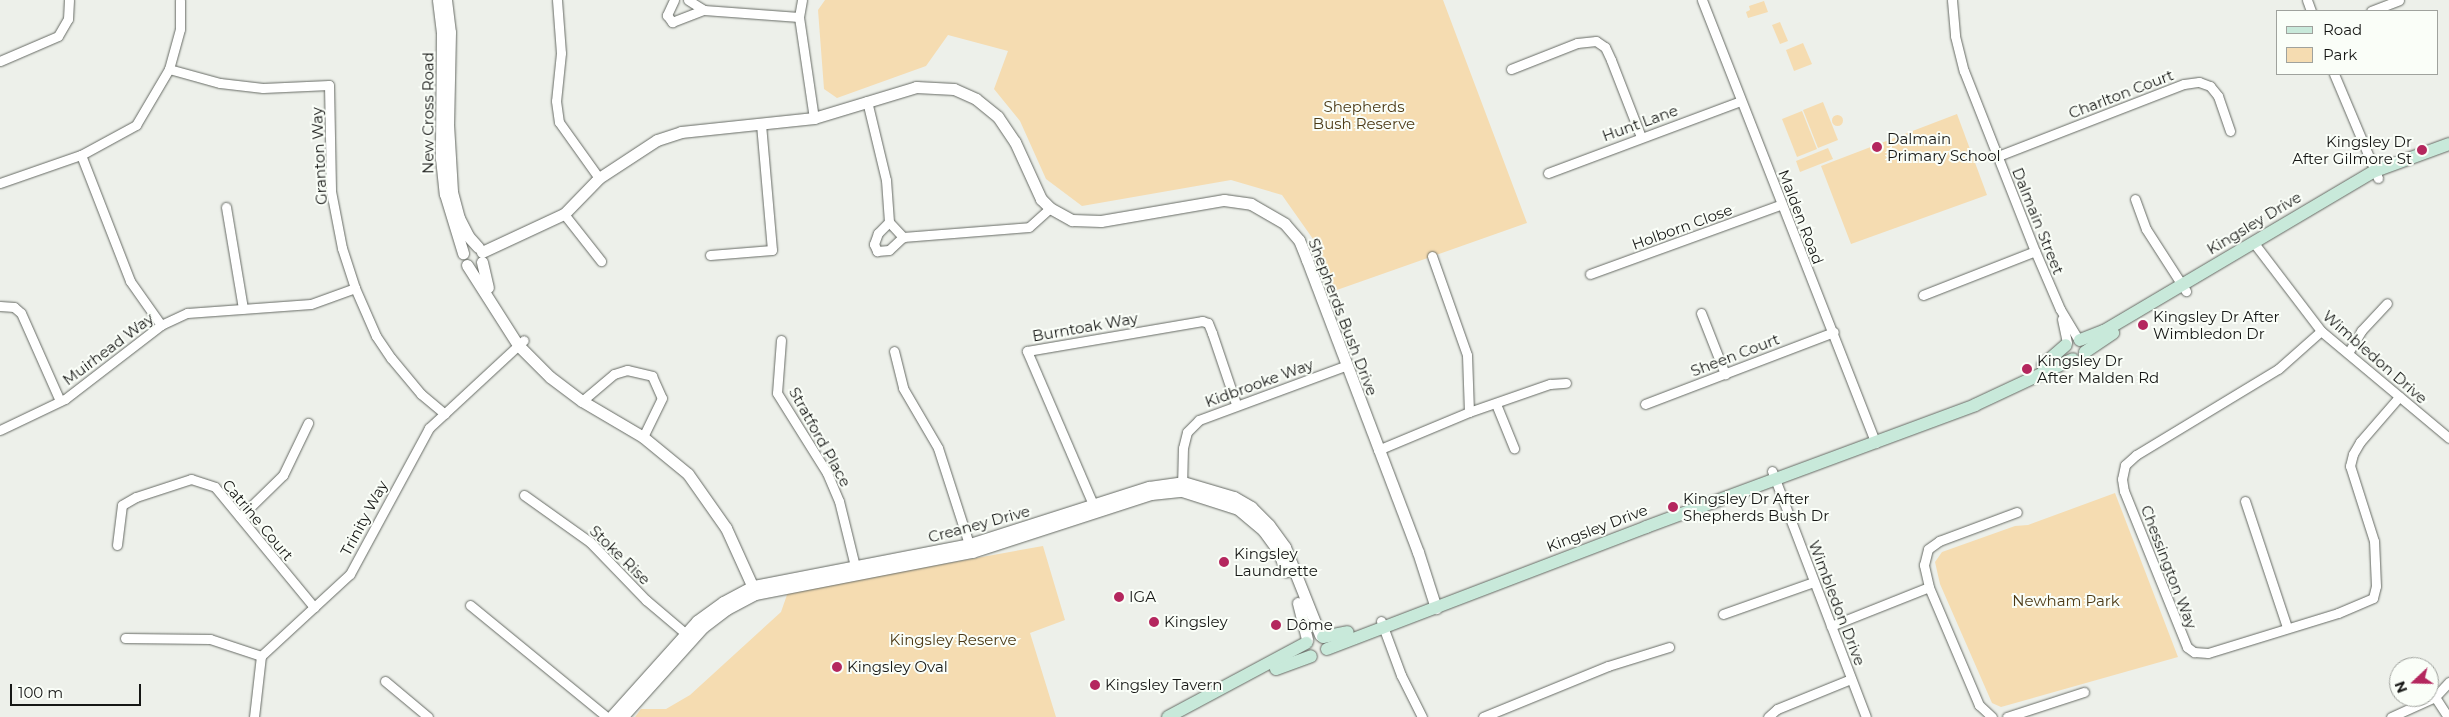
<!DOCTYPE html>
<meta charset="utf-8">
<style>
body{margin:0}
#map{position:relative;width:2449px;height:717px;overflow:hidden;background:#edf0ea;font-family:Montserrat,sans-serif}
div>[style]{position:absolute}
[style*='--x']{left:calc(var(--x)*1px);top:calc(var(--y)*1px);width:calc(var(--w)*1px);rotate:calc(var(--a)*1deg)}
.green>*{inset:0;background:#f5dcb1}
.round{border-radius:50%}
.roads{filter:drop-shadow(0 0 1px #666a64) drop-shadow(0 0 1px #666a64)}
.minor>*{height:9px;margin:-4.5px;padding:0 4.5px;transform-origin:4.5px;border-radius:4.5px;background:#fff}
.tertiary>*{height:11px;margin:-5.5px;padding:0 5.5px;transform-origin:5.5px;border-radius:5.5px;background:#fff}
.secondary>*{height:12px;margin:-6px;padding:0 6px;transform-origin:6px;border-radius:6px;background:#c8e9da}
.dots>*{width:14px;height:14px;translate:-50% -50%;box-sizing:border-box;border:2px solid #fafef8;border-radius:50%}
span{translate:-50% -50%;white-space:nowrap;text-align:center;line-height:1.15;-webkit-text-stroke:4px #fafef8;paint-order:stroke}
.street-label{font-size:15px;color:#161715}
.park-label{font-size:15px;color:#4c3a16}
.poi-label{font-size:15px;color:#161715}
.left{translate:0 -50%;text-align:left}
.right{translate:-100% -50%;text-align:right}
.legend{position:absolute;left:2276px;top:10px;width:162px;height:65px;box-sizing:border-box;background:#fafef8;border:1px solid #9fa29d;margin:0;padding:6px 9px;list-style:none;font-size:15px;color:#161715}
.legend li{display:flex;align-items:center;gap:10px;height:25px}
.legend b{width:25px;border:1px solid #9fa29d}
.north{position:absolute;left:2389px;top:657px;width:50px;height:50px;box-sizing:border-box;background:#fafef8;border:1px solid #9fa29d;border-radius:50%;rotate:249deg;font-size:14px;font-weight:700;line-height:20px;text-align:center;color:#161715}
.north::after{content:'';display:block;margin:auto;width:18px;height:22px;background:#b4275e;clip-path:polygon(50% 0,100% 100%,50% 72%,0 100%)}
.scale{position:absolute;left:10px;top:684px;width:131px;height:22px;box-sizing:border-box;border:2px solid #161715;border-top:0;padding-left:6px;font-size:15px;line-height:18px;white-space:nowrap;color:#161715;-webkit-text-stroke:4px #fafef8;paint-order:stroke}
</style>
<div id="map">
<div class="green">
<i style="clip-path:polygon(825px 0,1443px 0,1527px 223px,1334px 291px,1313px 239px,1282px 195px,1231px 180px,1082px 206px,1046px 179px,1020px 121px,994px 89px,1008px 51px,948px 35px,926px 66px,837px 98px,824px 89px,818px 10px)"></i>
<i style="clip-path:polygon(1764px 1px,1768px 12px,1748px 18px,1746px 12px,1750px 10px,1749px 6px)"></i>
<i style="clip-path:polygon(1780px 22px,1788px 41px,1780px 44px,1772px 25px)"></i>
<i style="clip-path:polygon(1803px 43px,1812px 64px,1794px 71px,1786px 50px)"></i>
<i style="clip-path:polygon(1823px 102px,1838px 140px,1818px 148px,1803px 110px)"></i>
<i style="clip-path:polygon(1802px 111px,1817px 149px,1797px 157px,1782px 119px)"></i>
<i style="clip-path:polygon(1957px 114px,1987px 195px,1851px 244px,1821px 166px)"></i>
<i class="round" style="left:1831.5px;top:114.5px;width:11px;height:11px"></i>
<i style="clip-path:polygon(1828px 148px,1833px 159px,1800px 172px,1796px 161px)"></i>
<i style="clip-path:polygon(2115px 493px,2178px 657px,2001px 707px,1992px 703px,1940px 584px,1935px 562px,1942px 552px,2015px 526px,2028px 525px)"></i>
<i style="clip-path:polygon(1043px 546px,1065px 620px,1030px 633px,1056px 717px,635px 717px,641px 709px,666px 709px,690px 695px,781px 612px,788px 592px)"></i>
</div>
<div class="roads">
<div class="minor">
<i style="--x:557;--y:0;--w:53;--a:85.7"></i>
<i style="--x:561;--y:53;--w:48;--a:95.9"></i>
<i style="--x:556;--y:101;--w:21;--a:82"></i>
<i style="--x:559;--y:122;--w:69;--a:54.5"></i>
<i style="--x:674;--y:0;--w:17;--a:115"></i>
<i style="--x:667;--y:15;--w:9;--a:54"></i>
<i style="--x:672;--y:22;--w:34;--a:-21"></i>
<i style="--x:688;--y:0;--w:19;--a:32"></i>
<i style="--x:704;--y:10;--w:95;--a:4.2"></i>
<i style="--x:802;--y:0;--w:17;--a:100"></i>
<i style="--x:799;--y:17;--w:102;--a:81.6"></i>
<i style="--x:1702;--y:0;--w:476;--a:68.6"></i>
<i style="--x:1952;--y:0;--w:36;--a:85"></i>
<i style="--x:1955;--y:36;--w:36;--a:76"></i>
<i style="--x:1964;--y:71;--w:193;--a:68.5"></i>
<i style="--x:2035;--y:251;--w:63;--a:66.7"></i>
<i style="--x:2060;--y:309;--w:35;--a:59"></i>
<i style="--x:2307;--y:0;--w:12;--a:70"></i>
<i style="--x:2371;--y:11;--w:30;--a:-21"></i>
<i style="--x:0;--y:61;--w:63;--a:-23.3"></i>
<i style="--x:58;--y:36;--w:20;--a:-60"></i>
<i style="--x:68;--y:19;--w:19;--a:-87"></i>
<i style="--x:169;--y:69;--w:53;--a:15.4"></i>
<i style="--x:220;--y:83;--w:43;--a:6.6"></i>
<i style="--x:263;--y:88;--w:66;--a:-2.6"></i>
<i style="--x:329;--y:85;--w:106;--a:88.9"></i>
<i style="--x:331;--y:191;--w:58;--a:79.1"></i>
<i style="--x:342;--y:248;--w:42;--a:72"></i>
<i style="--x:355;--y:288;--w:52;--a:66.4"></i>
<i style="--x:376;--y:336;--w:27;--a:56"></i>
<i style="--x:391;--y:358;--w:47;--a:50.2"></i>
<i style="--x:421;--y:394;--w:31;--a:40"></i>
<i style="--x:1511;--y:69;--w:71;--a:-21.5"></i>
<i style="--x:1577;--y:43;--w:19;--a:-6"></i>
<i style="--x:1596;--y:41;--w:11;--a:34"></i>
<i style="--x:1605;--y:47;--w:14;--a:65"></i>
<i style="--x:1611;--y:60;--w:83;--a:68.7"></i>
<i style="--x:2334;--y:74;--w:113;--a:67.1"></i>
<i style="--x:867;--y:101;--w:81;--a:76.5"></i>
<i style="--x:886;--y:180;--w:42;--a:85.9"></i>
<i style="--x:889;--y:222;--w:21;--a:47"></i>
<i style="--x:903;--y:237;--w:126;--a:-4.5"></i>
<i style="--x:1029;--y:227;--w:28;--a:-42"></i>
<i style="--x:81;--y:155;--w:135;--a:68.7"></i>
<i style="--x:130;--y:281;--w:54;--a:54.8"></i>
<i style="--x:1998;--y:156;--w:199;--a:-21.2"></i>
<i style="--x:2184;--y:84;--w:15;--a:-8"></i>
<i style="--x:2199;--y:82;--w:12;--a:20"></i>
<i style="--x:2210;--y:86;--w:13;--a:51"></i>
<i style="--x:2218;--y:96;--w:37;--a:71"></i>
<i style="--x:1548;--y:173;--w:206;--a:-20.5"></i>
<i style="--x:0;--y:183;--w:86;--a:-19.1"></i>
<i style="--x:81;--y:155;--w:63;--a:-28.6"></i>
<i style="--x:136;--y:125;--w:65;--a:-59.5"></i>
<i style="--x:169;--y:69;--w:41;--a:-74.6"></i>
<i style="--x:180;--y:29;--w:29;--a:-90"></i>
<i style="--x:2135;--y:199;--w:32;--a:70"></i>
<i style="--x:2146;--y:229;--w:74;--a:57.2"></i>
<i style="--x:226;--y:207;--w:103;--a:80.5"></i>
<i style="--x:564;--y:214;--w:60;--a:51.8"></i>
<i style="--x:889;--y:222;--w:16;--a:135"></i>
<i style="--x:878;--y:233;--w:12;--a:110"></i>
<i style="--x:874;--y:244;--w:8;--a:67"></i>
<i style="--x:877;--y:251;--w:12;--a:-5"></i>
<i style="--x:889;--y:250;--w:19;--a:-43"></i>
<i style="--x:2254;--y:243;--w:111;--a:52.7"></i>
<i style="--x:2321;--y:331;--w:167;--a:39.9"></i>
<i style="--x:710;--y:255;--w:62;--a:-4.6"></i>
<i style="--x:772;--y:250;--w:125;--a:-95"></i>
<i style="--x:1432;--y:256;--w:105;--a:70.5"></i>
<i style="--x:1467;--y:355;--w:57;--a:88"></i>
<i style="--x:1590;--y:274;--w:204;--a:-20"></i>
<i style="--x:1923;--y:295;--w:120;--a:-21.4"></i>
<i style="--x:0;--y:306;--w:14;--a:4"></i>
<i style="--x:14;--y:307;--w:9;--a:41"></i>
<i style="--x:21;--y:313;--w:96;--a:66.1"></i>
<i style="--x:1701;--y:313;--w:66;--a:68.5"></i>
<i style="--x:2062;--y:319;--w:24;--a:78"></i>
<i style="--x:2321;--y:331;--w:57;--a:138.5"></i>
<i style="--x:2278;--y:369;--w:166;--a:148.8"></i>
<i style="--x:2136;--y:455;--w:15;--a:138"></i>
<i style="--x:2125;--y:465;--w:14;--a:102"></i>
<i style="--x:2122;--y:479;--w:12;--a:81"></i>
<i style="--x:2124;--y:491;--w:168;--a:68"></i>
<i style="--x:2187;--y:647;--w:9;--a:36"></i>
<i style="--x:2194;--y:652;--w:14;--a:4"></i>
<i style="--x:2208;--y:653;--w:136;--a:-17.1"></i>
<i style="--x:2338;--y:613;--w:38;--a:-23"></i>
<i style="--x:2373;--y:598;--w:12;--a:-76"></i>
<i style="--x:2376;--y:586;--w:45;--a:-92.5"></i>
<i style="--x:2374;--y:541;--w:79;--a:-107.7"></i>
<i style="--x:2350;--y:466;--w:12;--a:-76"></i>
<i style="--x:2353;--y:454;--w:14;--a:-60"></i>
<i style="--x:2360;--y:442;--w:60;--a:-49.1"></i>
<i style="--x:781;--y:340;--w:53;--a:94.3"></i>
<i style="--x:777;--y:393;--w:94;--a:58"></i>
<i style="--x:827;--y:473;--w:30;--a:67"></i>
<i style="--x:839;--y:501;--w:71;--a:76.2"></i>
<i style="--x:894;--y:351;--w:38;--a:76"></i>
<i style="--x:903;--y:388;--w:69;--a:59.7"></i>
<i style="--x:938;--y:448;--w:107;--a:72.1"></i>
<i style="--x:2348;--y:353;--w:26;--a:-59"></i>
<i style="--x:2361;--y:331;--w:38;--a:-47"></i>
<i style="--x:582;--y:401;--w:42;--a:-40.2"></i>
<i style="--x:614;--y:374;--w:14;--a:-17"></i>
<i style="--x:627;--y:370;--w:26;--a:13"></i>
<i style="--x:652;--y:376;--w:24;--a:66"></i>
<i style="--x:662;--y:398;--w:43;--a:116"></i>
<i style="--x:1496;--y:404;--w:48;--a:67.8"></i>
<i style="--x:1645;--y:404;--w:202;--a:-20.9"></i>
<i style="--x:0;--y:430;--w:72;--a:-25.5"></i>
<i style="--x:65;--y:399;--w:121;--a:-37.6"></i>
<i style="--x:161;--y:325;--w:29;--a:-25"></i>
<i style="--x:187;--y:313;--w:124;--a:-4.2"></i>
<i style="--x:311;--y:304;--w:47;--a:-20"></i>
<i style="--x:1378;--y:450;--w:99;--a:-22.7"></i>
<i style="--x:1469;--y:412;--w:86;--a:-19.1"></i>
<i style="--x:1550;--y:384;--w:16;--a:-4"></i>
<i style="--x:1772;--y:471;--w:263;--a:69.1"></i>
<i style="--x:1182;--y:488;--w:40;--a:-88.6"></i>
<i style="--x:1183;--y:448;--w:16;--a:-76"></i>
<i style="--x:1187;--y:432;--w:17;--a:-45"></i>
<i style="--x:1199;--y:420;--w:156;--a:-20.3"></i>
<i style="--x:524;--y:495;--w:81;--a:35.5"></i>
<i style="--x:590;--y:542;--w:81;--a:46"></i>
<i style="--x:646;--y:600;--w:59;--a:40.2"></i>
<i style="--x:2245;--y:501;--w:133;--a:71.6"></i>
<i style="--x:1095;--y:509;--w:172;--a:-113.3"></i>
<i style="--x:1027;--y:351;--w:178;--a:-9.7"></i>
<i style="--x:1202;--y:321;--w:6;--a:18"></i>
<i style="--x:1208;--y:323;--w:11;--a:68"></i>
<i style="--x:1212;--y:333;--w:75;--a:71.3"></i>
<i style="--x:240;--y:517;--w:60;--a:-44.3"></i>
<i style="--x:283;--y:475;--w:58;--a:-64.3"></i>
<i style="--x:117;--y:545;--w:40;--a:-82.9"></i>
<i style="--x:122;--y:505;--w:16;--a:-30"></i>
<i style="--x:136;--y:497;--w:58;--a:-18.1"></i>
<i style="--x:191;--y:479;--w:25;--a:18"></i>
<i style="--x:215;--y:487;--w:156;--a:50.5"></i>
<i style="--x:470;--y:605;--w:177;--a:39.3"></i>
<i style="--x:1723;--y:614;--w:96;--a:-19.4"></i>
<i style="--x:1381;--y:621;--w:58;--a:69.7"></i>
<i style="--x:1401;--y:675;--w:47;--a:63.4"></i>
<i style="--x:1831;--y:626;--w:105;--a:-21.7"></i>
<i style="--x:125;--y:638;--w:85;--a:0.7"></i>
<i style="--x:210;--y:639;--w:54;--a:18.4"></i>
<i style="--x:385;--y:681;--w:56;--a:39.9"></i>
<i style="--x:2435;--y:697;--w:24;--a:57"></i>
<i style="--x:254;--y:717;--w:61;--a:-83.5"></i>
<i style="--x:261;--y:656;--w:121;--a:-42.7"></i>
<i style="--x:350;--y:574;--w:166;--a:-61.6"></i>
<i style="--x:429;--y:428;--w:129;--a:-42.8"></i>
<i style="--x:1483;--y:717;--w:135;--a:-22.2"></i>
<i style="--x:1608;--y:666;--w:64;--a:-17.3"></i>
<i style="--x:1768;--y:717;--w:12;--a:-42"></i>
<i style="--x:1777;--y:709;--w:80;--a:-22.1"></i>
<i style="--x:1992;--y:717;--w:18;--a:-137"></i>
<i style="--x:1979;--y:705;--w:128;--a:-113"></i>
<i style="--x:1929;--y:587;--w:23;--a:-103"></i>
<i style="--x:1924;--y:565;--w:16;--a:-76"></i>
<i style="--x:1928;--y:549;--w:14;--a:-36"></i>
<i style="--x:1939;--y:541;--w:83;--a:-20.4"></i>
<i style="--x:2007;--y:717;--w:81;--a:-18"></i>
<i style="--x:2391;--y:717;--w:48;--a:-24.4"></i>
<i style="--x:2435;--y:697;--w:21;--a:-47"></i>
</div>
<div class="tertiary">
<i style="--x:438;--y:0;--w:32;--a:83"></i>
<i style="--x:442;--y:32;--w:126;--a:90.5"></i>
<i style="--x:441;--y:158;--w:36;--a:84"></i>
<i style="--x:445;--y:194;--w:62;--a:73"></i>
<i style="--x:446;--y:0;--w:32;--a:83"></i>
<i style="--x:450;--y:32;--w:92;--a:91.2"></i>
<i style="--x:448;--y:124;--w:68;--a:86.6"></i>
<i style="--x:452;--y:192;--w:27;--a:75"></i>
<i style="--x:459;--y:218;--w:20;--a:63"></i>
<i style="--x:468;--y:236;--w:15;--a:48"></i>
<i style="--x:482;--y:252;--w:90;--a:-24.9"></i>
<i style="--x:564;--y:214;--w:50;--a:-45.8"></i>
<i style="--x:599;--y:178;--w:69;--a:-33.2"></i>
<i style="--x:657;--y:140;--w:25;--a:-18"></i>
<i style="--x:681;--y:132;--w:134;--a:-6"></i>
<i style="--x:814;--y:118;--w:107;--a:-16.9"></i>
<i style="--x:916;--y:87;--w:38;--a:3"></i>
<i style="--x:954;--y:89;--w:24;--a:24"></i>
<i style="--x:976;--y:99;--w:28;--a:39"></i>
<i style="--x:998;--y:117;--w:30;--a:56"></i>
<i style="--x:1015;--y:142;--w:63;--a:65.5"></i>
<i style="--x:1041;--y:199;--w:13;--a:45"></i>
<i style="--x:1050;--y:208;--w:25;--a:29"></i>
<i style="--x:1072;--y:220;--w:29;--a:2"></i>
<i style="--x:1101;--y:221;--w:125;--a:-9.7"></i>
<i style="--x:1224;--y:200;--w:27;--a:8"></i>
<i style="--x:1251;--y:204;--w:39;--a:30"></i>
<i style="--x:1285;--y:224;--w:21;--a:49"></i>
<i style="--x:1299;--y:240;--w:22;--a:68"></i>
<i style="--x:1307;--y:260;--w:312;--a:69.2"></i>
<i style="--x:1418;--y:552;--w:59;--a:72.2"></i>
<i style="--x:482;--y:262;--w:26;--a:77"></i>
<i style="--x:467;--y:265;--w:95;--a:57.5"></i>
<i style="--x:518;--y:345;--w:45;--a:45"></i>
<i style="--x:550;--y:377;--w:40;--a:37"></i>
<i style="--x:582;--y:401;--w:71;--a:30.5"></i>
<i style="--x:643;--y:437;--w:58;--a:39.4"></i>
<i style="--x:688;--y:474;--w:66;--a:54.9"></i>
<i style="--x:726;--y:528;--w:70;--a:65.6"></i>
<i style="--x:1298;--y:603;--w:38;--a:76"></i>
<i style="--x:611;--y:717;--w:129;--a:-48.1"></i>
<i style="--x:697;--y:621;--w:32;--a:-36"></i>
<i style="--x:723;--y:602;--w:34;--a:-28"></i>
<i style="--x:753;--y:586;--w:221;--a:-11"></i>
<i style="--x:970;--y:544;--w:188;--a:-17.7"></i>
<i style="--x:1149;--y:487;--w:34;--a:-8"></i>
<i style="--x:1183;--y:482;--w:53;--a:16.4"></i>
<i style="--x:1234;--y:497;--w:20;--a:30"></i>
<i style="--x:1251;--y:507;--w:25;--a:45"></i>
<i style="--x:1269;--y:525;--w:27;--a:54"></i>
<i style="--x:1285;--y:547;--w:95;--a:68.3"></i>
<i style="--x:622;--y:717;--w:121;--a:-48"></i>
<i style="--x:703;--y:627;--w:30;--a:-37"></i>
<i style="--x:727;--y:609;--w:32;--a:-28"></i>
<i style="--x:755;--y:594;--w:221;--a:-11"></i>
<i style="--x:972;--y:552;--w:188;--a:-18"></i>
<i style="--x:1151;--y:494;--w:31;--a:-6"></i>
<i style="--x:1182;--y:491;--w:59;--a:17.8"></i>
<i style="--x:1238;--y:509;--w:33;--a:40"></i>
<i style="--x:1263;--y:530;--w:26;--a:54"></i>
<i style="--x:1278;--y:551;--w:22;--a:68"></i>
</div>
<div class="secondary">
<i style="--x:2080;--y:340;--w:26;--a:-21"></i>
<i style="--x:2104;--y:331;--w:315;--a:-30.6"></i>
<i style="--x:2375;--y:171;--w:79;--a:-20"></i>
<i style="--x:2085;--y:352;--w:34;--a:-34"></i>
<i style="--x:2043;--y:365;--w:30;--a:-41"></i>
<i style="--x:1323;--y:637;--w:25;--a:-11"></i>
<i style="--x:1327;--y:649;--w:342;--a:-20.9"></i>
<i style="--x:1646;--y:527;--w:351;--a:-20.3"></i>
<i style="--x:1975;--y:405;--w:108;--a:-25.1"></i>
<i style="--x:1276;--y:669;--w:37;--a:-20"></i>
<i style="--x:1168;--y:717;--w:157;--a:-28.2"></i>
</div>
</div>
<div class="dots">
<i style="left:1877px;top:147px;background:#b4275e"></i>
<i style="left:2422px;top:150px;background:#b4275e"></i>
<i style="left:2143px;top:325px;background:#b4275e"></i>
<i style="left:2027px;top:369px;background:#b4275e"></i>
<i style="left:1673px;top:507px;background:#b4275e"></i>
<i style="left:1224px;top:562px;background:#b4275e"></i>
<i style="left:1119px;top:597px;background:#b4275e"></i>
<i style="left:1154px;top:622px;background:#b4275e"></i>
<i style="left:1276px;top:625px;background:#b4275e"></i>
<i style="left:837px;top:667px;background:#b4275e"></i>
<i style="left:1095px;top:685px;background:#b4275e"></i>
</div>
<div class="street-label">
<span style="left:2121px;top:94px;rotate:-21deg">Charlton Court</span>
<span style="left:428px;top:113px;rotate:-90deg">New Cross Road</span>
<span style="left:1640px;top:123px;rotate:-20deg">Hunt Lane</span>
<span style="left:319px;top:156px;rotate:-93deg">Granton Way</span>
<span style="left:1801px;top:217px;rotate:69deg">Malden Road</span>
<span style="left:2038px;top:221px;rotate:68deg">Dalmain Street</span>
<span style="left:2254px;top:223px;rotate:-31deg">Kingsley Drive</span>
<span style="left:1682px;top:227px;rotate:-20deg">Holborn Close</span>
<span style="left:1343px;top:317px;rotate:69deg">Shepherds Bush Drive</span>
<span style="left:1085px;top:327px;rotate:-10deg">Burntoak Way</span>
<span style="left:108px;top:349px;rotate:-37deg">Muirhead Way</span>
<span style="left:1735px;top:355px;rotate:-21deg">Sheen Court</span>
<span style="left:2375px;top:357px;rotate:41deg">Wimbledon Drive</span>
<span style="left:1259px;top:383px;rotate:-20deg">Kidbrooke Way</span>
<span style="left:820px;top:437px;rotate:61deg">Stratford Place</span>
<span style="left:364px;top:518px;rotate:-62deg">Trinity Way</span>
<span style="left:258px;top:520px;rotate:50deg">Catrine Court</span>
<span style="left:979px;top:524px;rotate:-15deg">Creaney Drive</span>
<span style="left:1597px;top:528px;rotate:-21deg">Kingsley Drive</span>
<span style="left:620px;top:555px;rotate:44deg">Stoke Rise</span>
<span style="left:2169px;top:567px;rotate:69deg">Chessington Way</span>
<span style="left:1837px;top:603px;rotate:69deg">Wimbledon Drive</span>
</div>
<div class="park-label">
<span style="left:1364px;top:115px">Shepherds<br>Bush Reserve</span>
<span style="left:2066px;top:601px">Newham Park</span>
<span style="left:953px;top:640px">Kingsley Reserve</span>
</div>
<div class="poi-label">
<span class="left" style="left:1887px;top:147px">Dalmain<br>Primary School</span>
<span class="right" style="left:2412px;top:150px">Kingsley Dr<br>After Gilmore St</span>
<span class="left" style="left:2153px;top:325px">Kingsley Dr After<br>Wimbledon Dr</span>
<span class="left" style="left:2037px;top:369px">Kingsley Dr<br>After Malden Rd</span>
<span class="left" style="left:1683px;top:507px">Kingsley Dr After<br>Shepherds Bush Dr</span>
<span class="left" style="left:1234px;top:562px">Kingsley<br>Laundrette</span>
<span class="left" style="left:1129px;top:597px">IGA</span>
<span class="left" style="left:1164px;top:622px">Kingsley</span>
<span class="left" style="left:1286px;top:625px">Dôme</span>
<span class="left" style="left:847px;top:667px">Kingsley Oval</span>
<span class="left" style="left:1105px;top:685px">Kingsley Tavern</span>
</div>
<ul class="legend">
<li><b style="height:6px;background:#c8e9da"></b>Road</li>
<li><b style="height:14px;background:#f5dcb1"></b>Park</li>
</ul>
<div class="north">N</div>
<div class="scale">100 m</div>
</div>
